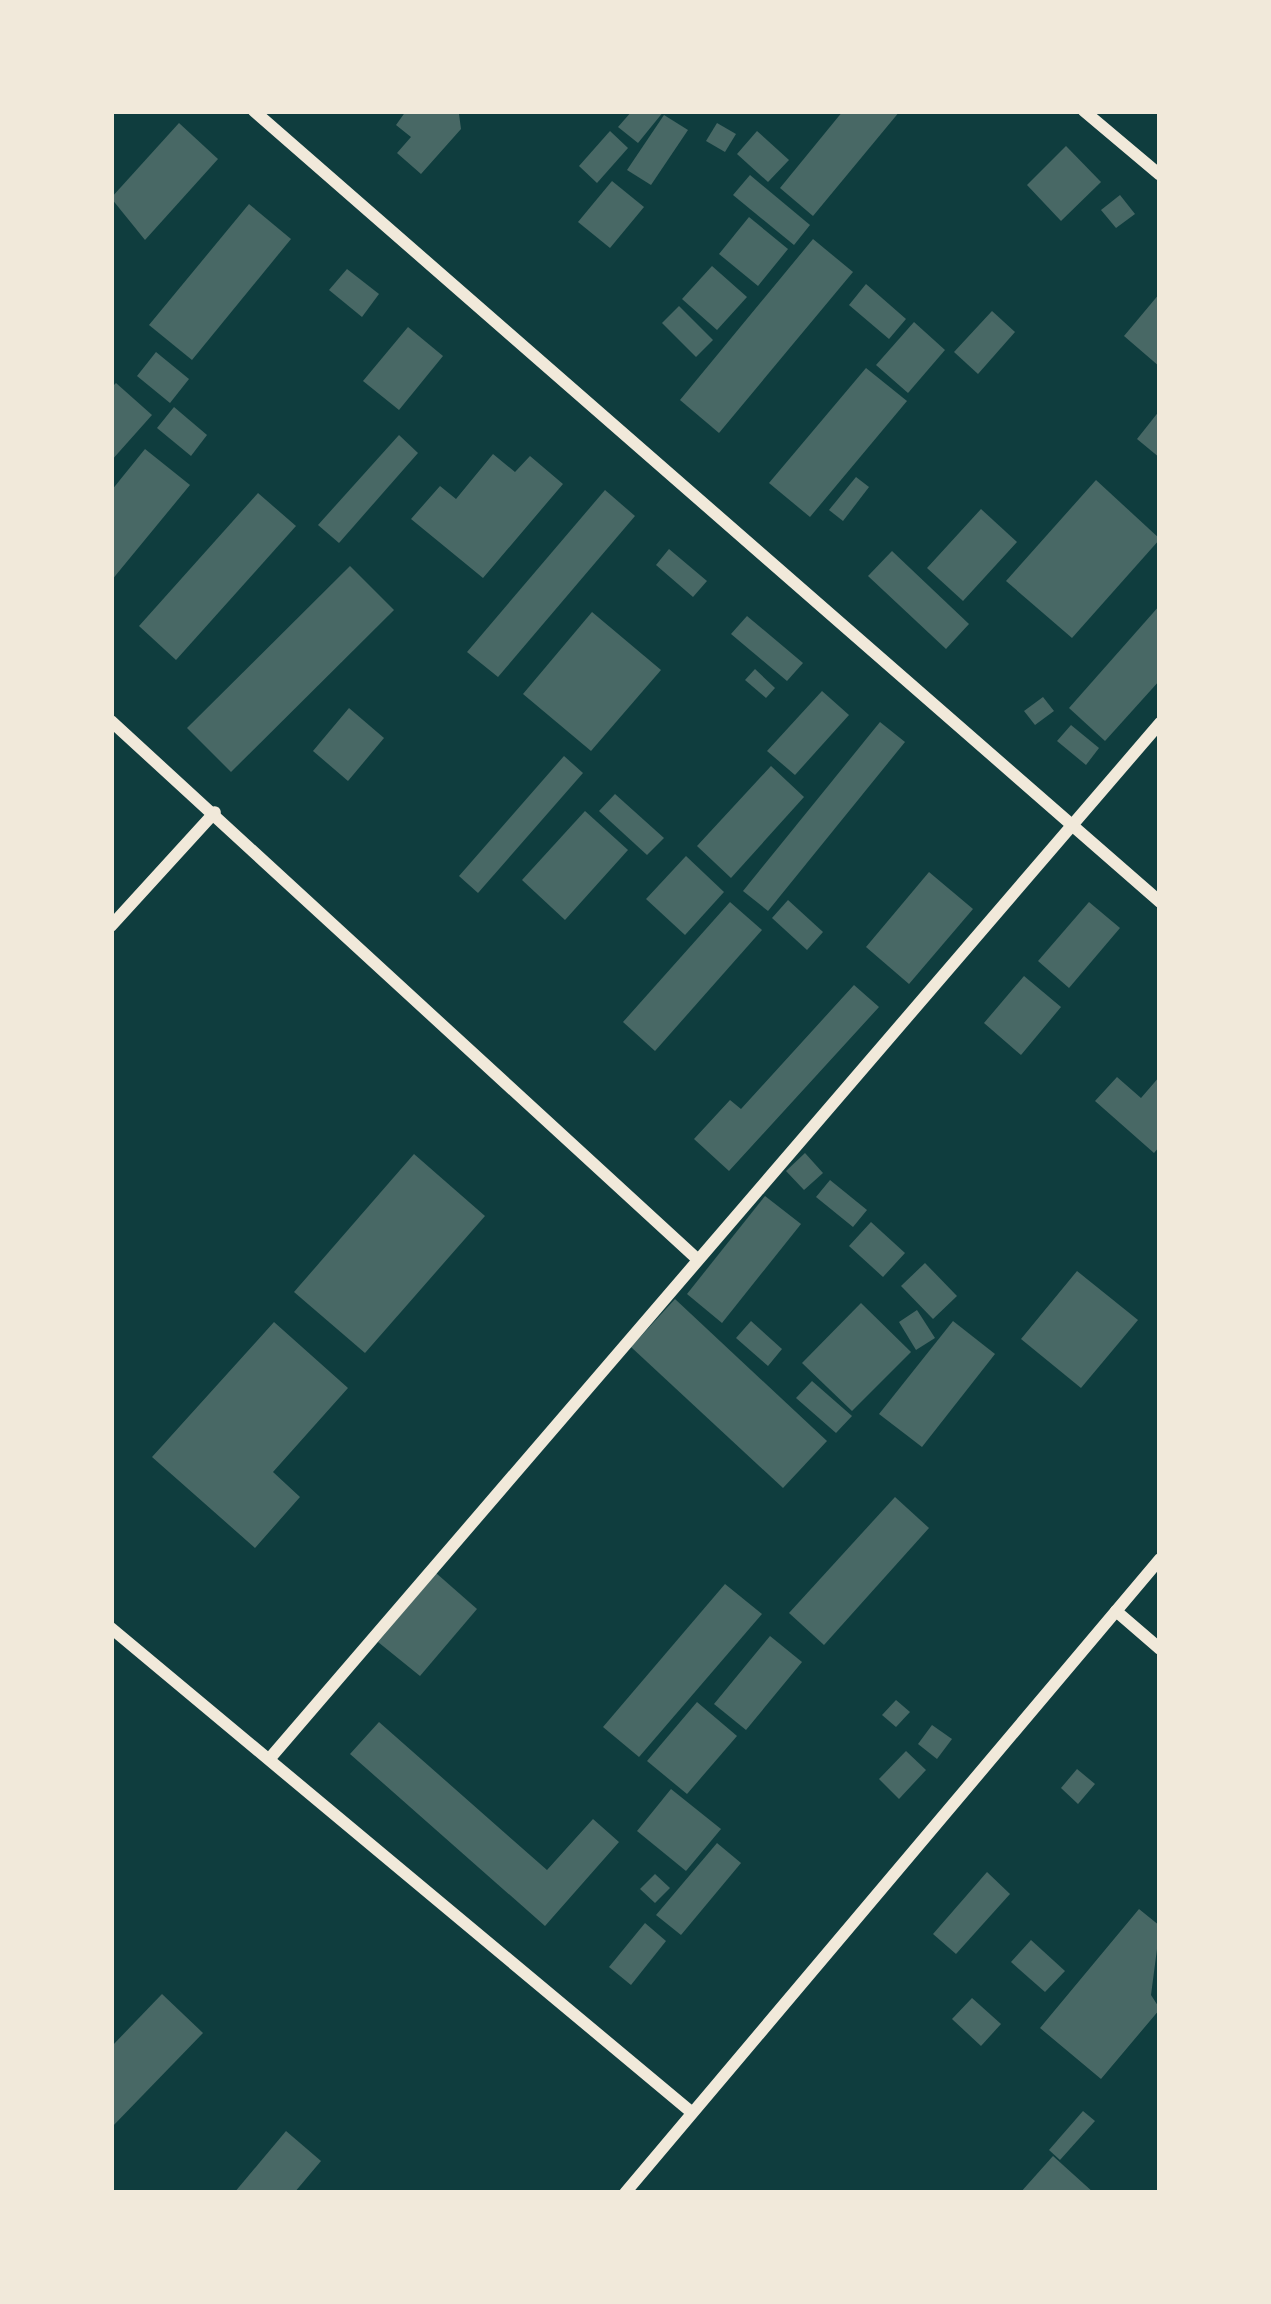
<!DOCTYPE html>
<style>
body{margin:0}
#map{position:relative;width:1271px;height:2304px;overflow:hidden;background:#0f3d3e;font-family:"DM Sans",sans-serif}
div>[style]{position:absolute}
[style*='--x']{left:calc(var(--x)*1px);top:calc(var(--y)*1px);width:calc(var(--w)*1px);rotate:calc(var(--a)*1deg)}
.building>*{inset:0;background:#486865}
.minor>*{height:12px;margin:-6px;padding:0 6px;transform-origin:6px;border-radius:6px;background:#f1e9da}
span{translate:-50% -50%;white-space:nowrap;text-align:center;line-height:1.15;-webkit-text-stroke:9px #f1e9da;paint-order:stroke}
.frame{position:absolute;inset:0;border:114px solid #f1e9da;pointer-events:none}
</style>
<div id="map">
<div class="building">
<i style="clip-path:polygon(406px 111px,459px 114px,461px 129px,421px 174px,397px 153px,411px 137px,396px 125px)"></i>
<i style="clip-path:polygon(632px 111px,664px 111px,638px 143px,618px 127px)"></i>
<i style="clip-path:polygon(843px 111px,900px 111px,813px 216px,780px 188px)"></i>
<i style="clip-path:polygon(664px 115px,688px 130px,651px 185px,627px 170px)"></i>
<i style="clip-path:polygon(179px 123px,218px 159px,145px 240px,111px 198px)"></i>
<i style="clip-path:polygon(717px 123px,736px 134px,725px 152px,706px 141px)"></i>
<i style="clip-path:polygon(610px 131px,628px 148px,597px 183px,579px 166px)"></i>
<i style="clip-path:polygon(757px 131px,789px 160px,768px 182px,737px 154px)"></i>
<i style="clip-path:polygon(1066px 146px,1101px 182px,1061px 221px,1027px 185px)"></i>
<i style="clip-path:polygon(750px 175px,810px 225px,794px 245px,733px 195px)"></i>
<i style="clip-path:polygon(612px 181px,644px 207px,610px 248px,578px 222px)"></i>
<i style="clip-path:polygon(1120px 195px,1135px 214px,1116px 228px,1101px 210px)"></i>
<i style="clip-path:polygon(249px 204px,291px 239px,192px 360px,149px 325px)"></i>
<i style="clip-path:polygon(749px 217px,788px 249px,758px 286px,719px 254px)"></i>
<i style="clip-path:polygon(813px 239px,853px 272px,719px 433px,680px 400px)"></i>
<i style="clip-path:polygon(712px 266px,747px 297px,717px 330px,682px 299px)"></i>
<i style="clip-path:polygon(347px 269px,379px 294px,362px 317px,329px 290px)"></i>
<i style="clip-path:polygon(866px 284px,906px 319px,889px 339px,849px 305px)"></i>
<i style="clip-path:polygon(1160px 293px,1160px 367px,1124px 336px)"></i>
<i style="clip-path:polygon(679px 306px,713px 340px,696px 357px,662px 323px)"></i>
<i style="clip-path:polygon(992px 311px,1015px 332px,978px 374px,954px 352px)"></i>
<i style="clip-path:polygon(914px 322px,945px 350px,908px 393px,876px 365px)"></i>
<i style="clip-path:polygon(408px 327px,443px 356px,399px 410px,363px 381px)"></i>
<i style="clip-path:polygon(156px 352px,189px 379px,170px 403px,137px 376px)"></i>
<i style="clip-path:polygon(866px 368px,907px 401px,810px 517px,769px 483px)"></i>
<i style="clip-path:polygon(116px 383px,152px 415px,111px 461px,111px 388px)"></i>
<i style="clip-path:polygon(174px 407px,207px 435px,191px 456px,157px 428px)"></i>
<i style="clip-path:polygon(1160px 410px,1160px 458px,1137px 439px)"></i>
<i style="clip-path:polygon(399px 435px,418px 453px,339px 543px,318px 525px)"></i>
<i style="clip-path:polygon(145px 449px,190px 485px,111px 581px,111px 491px)"></i>
<i style="clip-path:polygon(493px 454px,515px 472px,530px 456px,563px 484px,483px 578px,411px 519px,440px 486px,456px 499px)"></i>
<i style="clip-path:polygon(856px 477px,869px 487px,843px 521px,829px 510px)"></i>
<i style="clip-path:polygon(1096px 480px,1160px 539px,1072px 638px,1006px 581px)"></i>
<i style="clip-path:polygon(605px 490px,635px 516px,498px 677px,467px 652px)"></i>
<i style="clip-path:polygon(258px 493px,296px 526px,176px 660px,139px 626px)"></i>
<i style="clip-path:polygon(981px 509px,1017px 542px,963px 601px,927px 568px)"></i>
<i style="clip-path:polygon(669px 549px,707px 581px,693px 597px,656px 565px)"></i>
<i style="clip-path:polygon(892px 551px,969px 624px,946px 649px,868px 576px)"></i>
<i style="clip-path:polygon(350px 566px,394px 610px,231px 772px,187px 728px)"></i>
<i style="clip-path:polygon(1160px 605px,1160px 680px,1105px 741px,1069px 708px)"></i>
<i style="clip-path:polygon(592px 612px,661px 670px,591px 751px,523px 694px)"></i>
<i style="clip-path:polygon(747px 616px,803px 663px,787px 681px,731px 634px)"></i>
<i style="clip-path:polygon(755px 669px,775px 688px,766px 698px,745px 680px)"></i>
<i style="clip-path:polygon(822px 691px,849px 715px,795px 775px,767px 751px)"></i>
<i style="clip-path:polygon(1043px 697px,1054px 711px,1035px 725px,1024px 711px)"></i>
<i style="clip-path:polygon(349px 708px,384px 738px,348px 781px,313px 751px)"></i>
<i style="clip-path:polygon(880px 722px,905px 742px,768px 911px,743px 891px)"></i>
<i style="clip-path:polygon(1071px 725px,1099px 748px,1086px 765px,1057px 741px)"></i>
<i style="clip-path:polygon(564px 756px,583px 773px,478px 893px,459px 876px)"></i>
<i style="clip-path:polygon(771px 766px,804px 797px,731px 878px,697px 846px)"></i>
<i style="clip-path:polygon(615px 794px,664px 838px,647px 855px,599px 811px)"></i>
<i style="clip-path:polygon(585px 811px,628px 850px,565px 920px,522px 880px)"></i>
<i style="clip-path:polygon(686px 856px,724px 892px,685px 935px,646px 899px)"></i>
<i style="clip-path:polygon(929px 872px,973px 909px,909px 984px,866px 947px)"></i>
<i style="clip-path:polygon(788px 900px,823px 932px,807px 950px,772px 918px)"></i>
<i style="clip-path:polygon(730px 902px,762px 930px,655px 1051px,623px 1022px)"></i>
<i style="clip-path:polygon(1089px 902px,1120px 928px,1069px 988px,1038px 961px)"></i>
<i style="clip-path:polygon(1024px 976px,1061px 1007px,1021px 1055px,984px 1023px)"></i>
<i style="clip-path:polygon(854px 985px,879px 1007px,729px 1171px,694px 1139px,730px 1100px,741px 1109px)"></i>
<i style="clip-path:polygon(1160px 1076px,1160px 1146px,1154px 1153px,1095px 1101px,1117px 1077px,1141px 1098px)"></i>
<i style="clip-path:polygon(805px 1153px,823px 1173px,804px 1190px,786px 1171px)"></i>
<i style="clip-path:polygon(414px 1154px,485px 1216px,365px 1353px,294px 1292px)"></i>
<i style="clip-path:polygon(830px 1180px,867px 1210px,853px 1227px,816px 1197px)"></i>
<i style="clip-path:polygon(765px 1196px,801px 1224px,722px 1323px,687px 1294px)"></i>
<i style="clip-path:polygon(871px 1222px,905px 1253px,883px 1277px,849px 1246px)"></i>
<i style="clip-path:polygon(925px 1263px,957px 1296px,933px 1319px,901px 1286px)"></i>
<i style="clip-path:polygon(1077px 1271px,1138px 1320px,1081px 1388px,1021px 1339px)"></i>
<i style="clip-path:polygon(675px 1299px,827px 1441px,783px 1488px,631px 1347px)"></i>
<i style="clip-path:polygon(861px 1303px,911px 1352px,852px 1411px,802px 1363px)"></i>
<i style="clip-path:polygon(917px 1310px,935px 1338px,916px 1350px,899px 1322px)"></i>
<i style="clip-path:polygon(751px 1321px,782px 1349px,768px 1366px,736px 1338px)"></i>
<i style="clip-path:polygon(953px 1321px,995px 1354px,922px 1447px,879px 1414px)"></i>
<i style="clip-path:polygon(274px 1322px,348px 1388px,273px 1472px,300px 1497px,255px 1548px,152px 1457px)"></i>
<i style="clip-path:polygon(812px 1381px,852px 1416px,836px 1433px,796px 1398px)"></i>
<i style="clip-path:polygon(895px 1497px,929px 1528px,824px 1645px,789px 1613px)"></i>
<i style="clip-path:polygon(436px 1573px,477px 1609px,420px 1676px,378px 1642px)"></i>
<i style="clip-path:polygon(725px 1584px,762px 1614px,639px 1757px,603px 1727px)"></i>
<i style="clip-path:polygon(770px 1636px,802px 1662px,746px 1730px,714px 1704px)"></i>
<i style="clip-path:polygon(896px 1700px,910px 1712px,896px 1727px,882px 1715px)"></i>
<i style="clip-path:polygon(697px 1702px,737px 1736px,687px 1794px,647px 1761px)"></i>
<i style="clip-path:polygon(379px 1722px,547px 1870px,593px 1819px,619px 1842px,545px 1926px,350px 1754px)"></i>
<i style="clip-path:polygon(932px 1725px,952px 1739px,937px 1759px,918px 1744px)"></i>
<i style="clip-path:polygon(906px 1751px,926px 1770px,899px 1799px,879px 1779px)"></i>
<i style="clip-path:polygon(1077px 1769px,1095px 1784px,1078px 1804px,1061px 1788px)"></i>
<i style="clip-path:polygon(671px 1789px,721px 1829px,686px 1871px,637px 1831px)"></i>
<i style="clip-path:polygon(717px 1843px,741px 1863px,681px 1935px,656px 1915px)"></i>
<i style="clip-path:polygon(987px 1872px,1010px 1894px,956px 1954px,933px 1934px)"></i>
<i style="clip-path:polygon(655px 1874px,670px 1888px,655px 1903px,640px 1889px)"></i>
<i style="clip-path:polygon(1139px 1909px,1160px 1926px,1151px 1995px,1160px 2009px,1101px 2079px,1040px 2028px)"></i>
<i style="clip-path:polygon(645px 1923px,666px 1941px,631px 1985px,609px 1967px)"></i>
<i style="clip-path:polygon(1031px 1940px,1065px 1971px,1045px 1992px,1011px 1962px)"></i>
<i style="clip-path:polygon(162px 1994px,203px 2033px,111px 2128px,111px 2047px)"></i>
<i style="clip-path:polygon(972px 1998px,1001px 2024px,981px 2046px,952px 2019px)"></i>
<i style="clip-path:polygon(1083px 2111px,1095px 2121px,1060px 2160px,1049px 2150px)"></i>
<i style="clip-path:polygon(286px 2131px,321px 2161px,294px 2193px,234px 2193px)"></i>
<i style="clip-path:polygon(1053px 2156px,1094px 2193px,1020px 2193px)"></i>
</div>
<div class="minor">
<i style="--x:254;--y:111;--w:1203;--a:41.12"></i>
<i style="--x:1084;--y:111;--w:99;--a:40.1"></i>
<i style="--x:111;--y:721;--w:794;--a:42.55"></i>
<i style="--x:111;--y:926;--w:154;--a:-47.6"></i>
<i style="--x:1116;--y:1611;--w:58;--a:40.8"></i>
<i style="--x:111;--y:1628;--w:753;--a:39.83"></i>
<i style="--x:271;--y:1757;--w:1364;--a:-49.31"></i>
<i style="--x:625;--y:2193;--w:830;--a:-49.84"></i>
</div>
<div class="frame"></div>
</div>
